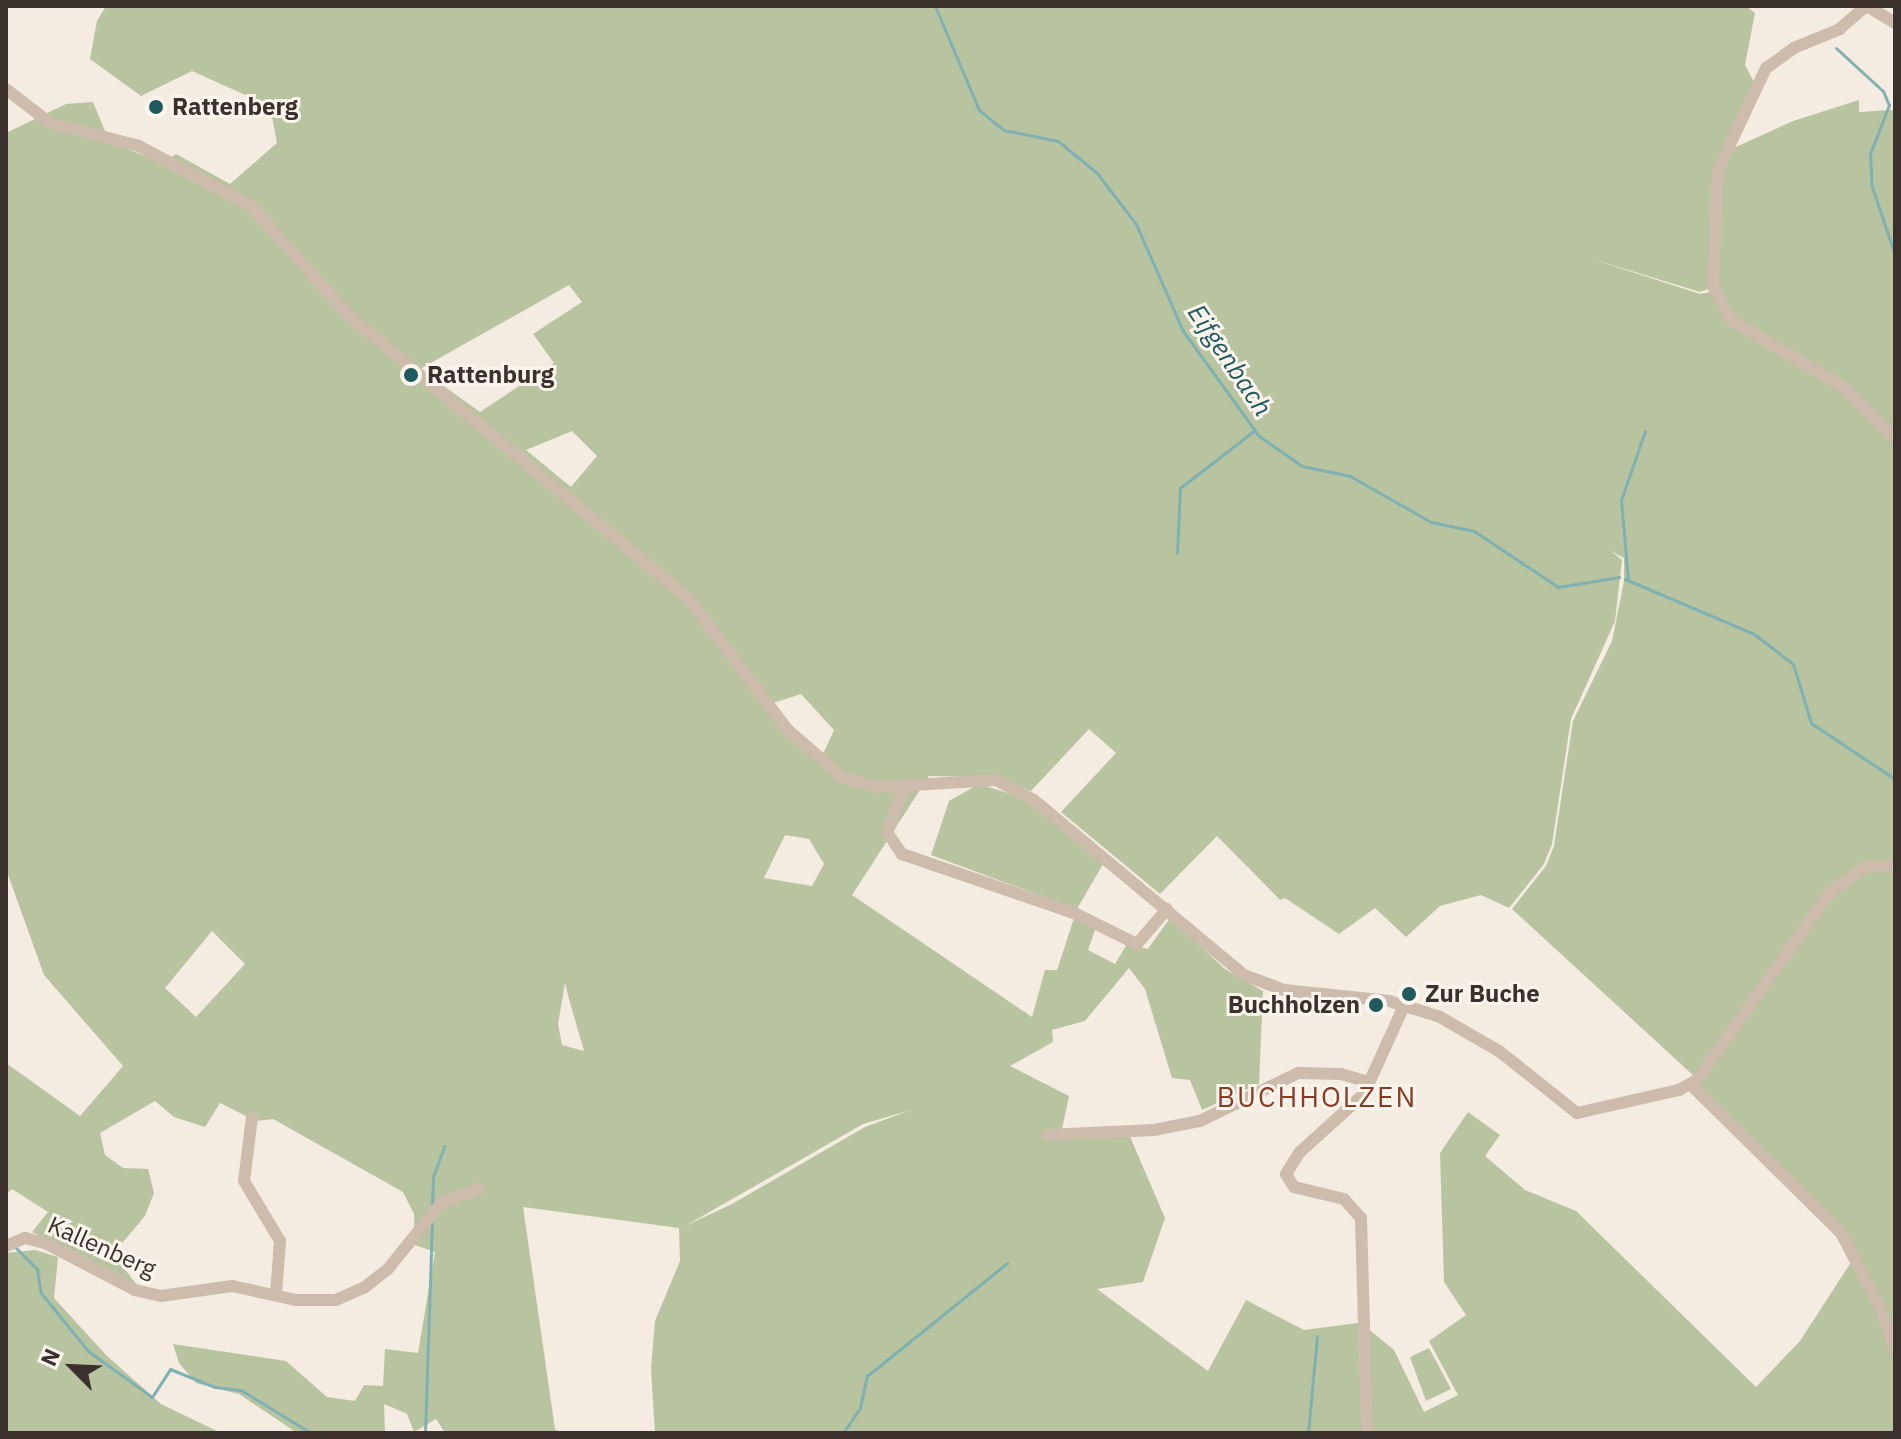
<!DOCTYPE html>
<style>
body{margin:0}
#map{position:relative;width:1901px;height:1439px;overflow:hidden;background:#f4ebe1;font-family:"IBM Plex Sans",sans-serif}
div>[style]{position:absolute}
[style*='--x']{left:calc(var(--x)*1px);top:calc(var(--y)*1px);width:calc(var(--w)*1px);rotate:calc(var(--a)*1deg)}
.green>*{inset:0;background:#b8c4a0}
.stream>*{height:3px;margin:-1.5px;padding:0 1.5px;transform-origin:1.5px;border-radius:1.5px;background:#7fb0b2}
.minor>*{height:12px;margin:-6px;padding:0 6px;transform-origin:6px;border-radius:6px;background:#cdbbac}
.dots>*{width:22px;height:22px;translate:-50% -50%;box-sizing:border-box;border:4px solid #fbf5ee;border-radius:50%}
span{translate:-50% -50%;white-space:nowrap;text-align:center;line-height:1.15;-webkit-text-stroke:6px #fbf5ee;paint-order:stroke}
.poi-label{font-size:24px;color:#3b302b;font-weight:700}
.left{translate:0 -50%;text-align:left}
.right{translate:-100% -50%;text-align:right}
.street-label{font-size:24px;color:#3b302b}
.water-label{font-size:26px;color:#1f5a5e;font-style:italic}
.quarter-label{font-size:28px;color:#8c3b22;letter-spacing:2px}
.frame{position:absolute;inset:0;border:8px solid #3b302b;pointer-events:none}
.north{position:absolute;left:32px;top:1327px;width:80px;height:80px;-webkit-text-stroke:6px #fbf5ee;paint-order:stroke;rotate:294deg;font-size:22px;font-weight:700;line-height:32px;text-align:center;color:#3b302b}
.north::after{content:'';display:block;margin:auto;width:28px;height:36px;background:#3b302b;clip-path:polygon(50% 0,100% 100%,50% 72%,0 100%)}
</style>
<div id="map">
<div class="green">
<i style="clip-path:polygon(evenodd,106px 6px,1746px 6px,1755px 13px,1745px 65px,1755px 84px,1713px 173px,1708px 289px,1700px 292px,1589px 258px,1700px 294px,1710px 292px,1729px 323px,1844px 390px,1895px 442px,1895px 863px,1849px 873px,1695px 1077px,1512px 909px,1546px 866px,1554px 846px,1573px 721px,1612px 641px,1624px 581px,1624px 558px,1611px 551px,1622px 560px,1615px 621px,1571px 719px,1552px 844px,1544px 864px,1509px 908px,1481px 895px,1440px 906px,1406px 937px,1375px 908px,1339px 934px,1285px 898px,1280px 900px,1217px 836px,1160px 894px,1061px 812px,1116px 753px,1089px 729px,1031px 791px,997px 777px,929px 776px,852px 895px,1032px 1017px,1045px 970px,1057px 970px,1074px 918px,1096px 927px,1088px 950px,1115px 964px,1127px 944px,1148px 949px,1170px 918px,1225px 969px,1263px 991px,1259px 1084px,1202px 1110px,1190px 1080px,1172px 1078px,1145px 989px,1129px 968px,1085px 1021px,1052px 1030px,1053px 1042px,1010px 1066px,1069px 1096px,1061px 1134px,1128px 1132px,1165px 1218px,1143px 1282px,1097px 1289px,1208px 1371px,1246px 1300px,1304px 1330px,1358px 1323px,1363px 1433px,655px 1433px,651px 1369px,655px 1321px,680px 1261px,679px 1228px,523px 1207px,555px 1429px,561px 1433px,445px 1433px,436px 1419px,414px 1432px,407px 1414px,384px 1404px,385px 1433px,297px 1433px,239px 1394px,196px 1383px,179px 1363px,173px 1344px,286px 1361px,327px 1397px,355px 1401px,364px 1385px,383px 1386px,385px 1349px,418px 1353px,435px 1252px,415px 1245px,414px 1214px,403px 1192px,273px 1119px,256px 1121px,220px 1103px,205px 1127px,174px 1117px,155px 1101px,100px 1133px,105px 1155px,123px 1168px,148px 1169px,154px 1193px,145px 1216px,113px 1254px,137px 1285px,32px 1232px,48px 1212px,12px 1189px,6px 1195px,6px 1063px,80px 1116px,123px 1066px,44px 975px,6px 869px,6px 133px,66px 104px,93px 102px,109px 141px,162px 163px,176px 154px,230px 184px,277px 143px,270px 106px,192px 71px,141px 96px,90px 59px,97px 21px,106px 6px,569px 285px,582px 302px,533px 334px,554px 363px,480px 412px,420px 369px,569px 285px,106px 6px,572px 431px,597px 456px,571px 487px,526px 450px,572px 431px,106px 6px,801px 694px,834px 730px,823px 754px,796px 735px,773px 703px,801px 694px,106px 6px,785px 835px,809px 839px,824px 864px,812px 886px,764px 878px,785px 835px,106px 6px,212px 931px,245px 964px,196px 1017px,165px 988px,212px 931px,106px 6px,565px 983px,569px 999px,584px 1051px,562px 1045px,558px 1024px,565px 983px,106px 6px,911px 1110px,865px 1127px,732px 1204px,685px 1226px,863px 1124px,911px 1110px)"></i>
<i style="clip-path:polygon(1859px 100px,1859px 112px,1892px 110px,1895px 115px,1895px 434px,1884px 420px,1739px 321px,1727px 309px,1717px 286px,1718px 200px,1727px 151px,1793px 121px)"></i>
<i style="clip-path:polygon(979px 784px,1027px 799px,1103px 864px,1077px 909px,931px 855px,949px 801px)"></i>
<i style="clip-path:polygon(1869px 867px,1895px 869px,1895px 1330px,1885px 1335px,1895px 1359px,1895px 1433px,1370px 1433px,1365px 1326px,1394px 1350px,1424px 1412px,1458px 1395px,1429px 1341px,1466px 1315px,1444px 1282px,1440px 1153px,1468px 1112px,1500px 1135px,1485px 1156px,1525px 1190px,1576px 1211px,1756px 1387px,1800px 1341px,1857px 1253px,1701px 1094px,1699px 1082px,1833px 893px)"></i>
<i style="clip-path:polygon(35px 1250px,58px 1257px,54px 1298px,106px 1355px,161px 1404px,221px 1433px,6px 1433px,6px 1253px)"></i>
<i style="clip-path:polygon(1429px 1348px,1451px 1389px,1426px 1401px,1410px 1357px)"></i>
</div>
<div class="stream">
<i style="--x:935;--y:6;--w:113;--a:67.1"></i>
<i style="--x:979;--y:110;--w:32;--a:39"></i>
<i style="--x:1004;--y:130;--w:55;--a:11.5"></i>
<i style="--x:1058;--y:141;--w:50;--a:39.4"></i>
<i style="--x:1097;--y:173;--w:64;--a:52.6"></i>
<i style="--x:1136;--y:224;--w:117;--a:66.3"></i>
<i style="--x:1183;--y:331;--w:130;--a:54.1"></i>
<i style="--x:1259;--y:436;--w:52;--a:34.9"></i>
<i style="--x:1302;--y:466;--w:49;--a:11.8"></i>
<i style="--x:1350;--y:476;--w:93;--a:29.6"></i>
<i style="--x:1431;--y:522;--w:44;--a:11.8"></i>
<i style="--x:1474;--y:531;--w:101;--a:33.7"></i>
<i style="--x:1558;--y:587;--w:62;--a:-9.3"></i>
<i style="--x:1836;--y:48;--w:64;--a:42.5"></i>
<i style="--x:1883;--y:91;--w:15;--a:67"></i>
<i style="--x:1889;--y:105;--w:53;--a:111.2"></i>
<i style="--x:1870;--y:154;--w:33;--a:87"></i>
<i style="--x:1872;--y:187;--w:72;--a:71.3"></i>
<i style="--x:1177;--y:553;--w:65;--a:-87.4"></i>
<i style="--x:1180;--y:488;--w:95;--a:-37.7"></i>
<i style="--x:1625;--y:579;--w:140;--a:23.1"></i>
<i style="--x:1754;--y:634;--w:49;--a:37.6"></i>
<i style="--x:1793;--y:664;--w:62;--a:73"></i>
<i style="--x:1811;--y:723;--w:101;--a:33.7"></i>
<i style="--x:1628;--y:579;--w:79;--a:-95.1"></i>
<i style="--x:1621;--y:500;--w:73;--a:-70.8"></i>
<i style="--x:432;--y:1208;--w:31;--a:-88"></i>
<i style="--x:433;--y:1177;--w:33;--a:-70"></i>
<i style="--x:16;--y:1248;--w:30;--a:45"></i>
<i style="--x:37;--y:1269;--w:24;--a:81"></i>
<i style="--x:41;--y:1293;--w:75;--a:51"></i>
<i style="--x:88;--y:1351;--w:79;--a:35.7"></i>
<i style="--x:152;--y:1397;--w:33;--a:-57"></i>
<i style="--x:170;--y:1369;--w:48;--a:21.8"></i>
<i style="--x:215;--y:1387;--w:26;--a:7"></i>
<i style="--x:241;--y:1390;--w:82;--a:31.6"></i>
<i style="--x:425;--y:1433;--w:210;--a:-88.1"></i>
<i style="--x:843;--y:1433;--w:30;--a:-56"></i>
<i style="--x:860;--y:1408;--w:33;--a:-78"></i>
<i style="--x:867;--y:1376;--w:180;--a:-38.9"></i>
<i style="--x:1308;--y:1433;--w:97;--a:-84.7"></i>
</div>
<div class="minor">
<i style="--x:1866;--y:6;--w:35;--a:139"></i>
<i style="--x:1840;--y:29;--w:50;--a:157.6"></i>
<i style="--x:1794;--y:48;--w:34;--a:144"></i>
<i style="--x:1766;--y:68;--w:113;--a:115.2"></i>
<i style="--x:1718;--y:170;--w:116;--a:92.5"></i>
<i style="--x:1713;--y:286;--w:38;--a:62"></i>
<i style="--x:1731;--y:320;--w:133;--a:30.8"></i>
<i style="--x:1845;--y:388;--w:71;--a:45"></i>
<i style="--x:1867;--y:6;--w:33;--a:31"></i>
<i style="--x:6;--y:89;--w:56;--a:37.7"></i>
<i style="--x:50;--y:123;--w:92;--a:14.5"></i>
<i style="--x:139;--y:146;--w:127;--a:28.2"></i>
<i style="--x:251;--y:206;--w:146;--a:48.3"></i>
<i style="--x:348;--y:315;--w:442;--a:39.8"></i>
<i style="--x:688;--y:598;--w:166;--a:52.9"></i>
<i style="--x:788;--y:730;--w:72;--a:41"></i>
<i style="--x:842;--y:777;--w:37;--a:16"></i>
<i style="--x:878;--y:787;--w:118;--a:-3.4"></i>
<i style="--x:996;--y:780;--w:43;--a:27.8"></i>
<i style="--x:1034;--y:800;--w:273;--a:39.8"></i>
<i style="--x:1244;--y:975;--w:43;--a:20.6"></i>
<i style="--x:1284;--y:990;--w:106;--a:6"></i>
<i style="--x:1389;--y:1001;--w:53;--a:17.4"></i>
<i style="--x:1440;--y:1017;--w:68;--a:30"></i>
<i style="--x:1499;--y:1051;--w:100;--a:38.5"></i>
<i style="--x:1577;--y:1113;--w:105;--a:-12.7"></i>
<i style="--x:1679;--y:1090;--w:21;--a:-29"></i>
<i style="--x:1697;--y:1080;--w:230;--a:-54.7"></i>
<i style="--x:1830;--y:892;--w:45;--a:-35.1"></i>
<i style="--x:1867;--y:866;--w:28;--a:0"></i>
<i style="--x:906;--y:784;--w:52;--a:111.6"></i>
<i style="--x:887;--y:832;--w:27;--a:56"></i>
<i style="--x:902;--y:854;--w:184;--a:19"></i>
<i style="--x:1076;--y:914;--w:68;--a:26.2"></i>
<i style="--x:1137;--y:944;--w:46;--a:-49.4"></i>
<i style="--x:1691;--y:1085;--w:211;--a:44.6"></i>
<i style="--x:1841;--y:1233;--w:81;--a:62.2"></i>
<i style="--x:1879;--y:1305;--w:49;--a:70.8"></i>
<i style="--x:252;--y:1117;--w:64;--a:97.1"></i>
<i style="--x:244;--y:1181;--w:70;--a:59"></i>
<i style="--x:280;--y:1241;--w:53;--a:94.3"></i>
<i style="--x:1047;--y:1135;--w:107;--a:-2.7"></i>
<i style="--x:1154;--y:1130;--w:47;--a:-11.1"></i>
<i style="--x:1200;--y:1121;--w:109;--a:-26.1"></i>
<i style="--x:1298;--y:1073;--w:43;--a:1.3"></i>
<i style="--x:1341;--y:1074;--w:29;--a:16"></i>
<i style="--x:6;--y:1246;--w:21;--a:-23"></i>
<i style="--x:25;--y:1238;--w:21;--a:14"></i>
<i style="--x:45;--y:1243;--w:102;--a:27.6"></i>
<i style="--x:135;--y:1290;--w:27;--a:13"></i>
<i style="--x:161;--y:1296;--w:72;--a:-8"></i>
<i style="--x:232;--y:1286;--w:66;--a:12.3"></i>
<i style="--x:296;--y:1300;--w:40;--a:0"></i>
<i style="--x:336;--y:1300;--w:32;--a:-24"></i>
<i style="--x:365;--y:1287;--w:29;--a:-38"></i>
<i style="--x:388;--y:1269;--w:85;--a:-51.2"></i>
<i style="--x:441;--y:1203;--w:40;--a:-21"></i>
<i style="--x:1367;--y:1433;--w:215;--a:-91.6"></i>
<i style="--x:1361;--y:1218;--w:25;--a:-132"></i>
<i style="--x:1344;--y:1199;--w:51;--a:-166.5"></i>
<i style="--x:1294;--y:1187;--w:15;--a:-122"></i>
<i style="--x:1286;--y:1174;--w:26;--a:-58"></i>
<i style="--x:1300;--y:1152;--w:86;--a:-42.2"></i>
<i style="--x:1364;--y:1094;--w:97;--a:-65.6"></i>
</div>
<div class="dots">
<i style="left:156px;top:107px;background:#1f5a5e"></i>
<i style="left:411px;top:375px;background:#1f5a5e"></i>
<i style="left:1409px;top:994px;background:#1f5a5e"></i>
<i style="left:1376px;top:1005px;background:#1f5a5e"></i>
</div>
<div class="poi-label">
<span class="left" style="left:172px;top:107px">Rattenberg</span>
<span class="left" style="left:427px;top:375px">Rattenburg</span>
<span class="left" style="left:1425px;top:994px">Zur Buche</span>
<span class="right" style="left:1360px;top:1005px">Buchholzen</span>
</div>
<div class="street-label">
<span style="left:102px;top:1247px;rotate:24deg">Kallenberg</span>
</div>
<div class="water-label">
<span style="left:1230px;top:360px;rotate:56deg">Eifgenbach</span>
</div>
<div class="quarter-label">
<span style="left:1317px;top:1097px">BUCHHOLZEN</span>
</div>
<div class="frame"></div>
<div class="north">N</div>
</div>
